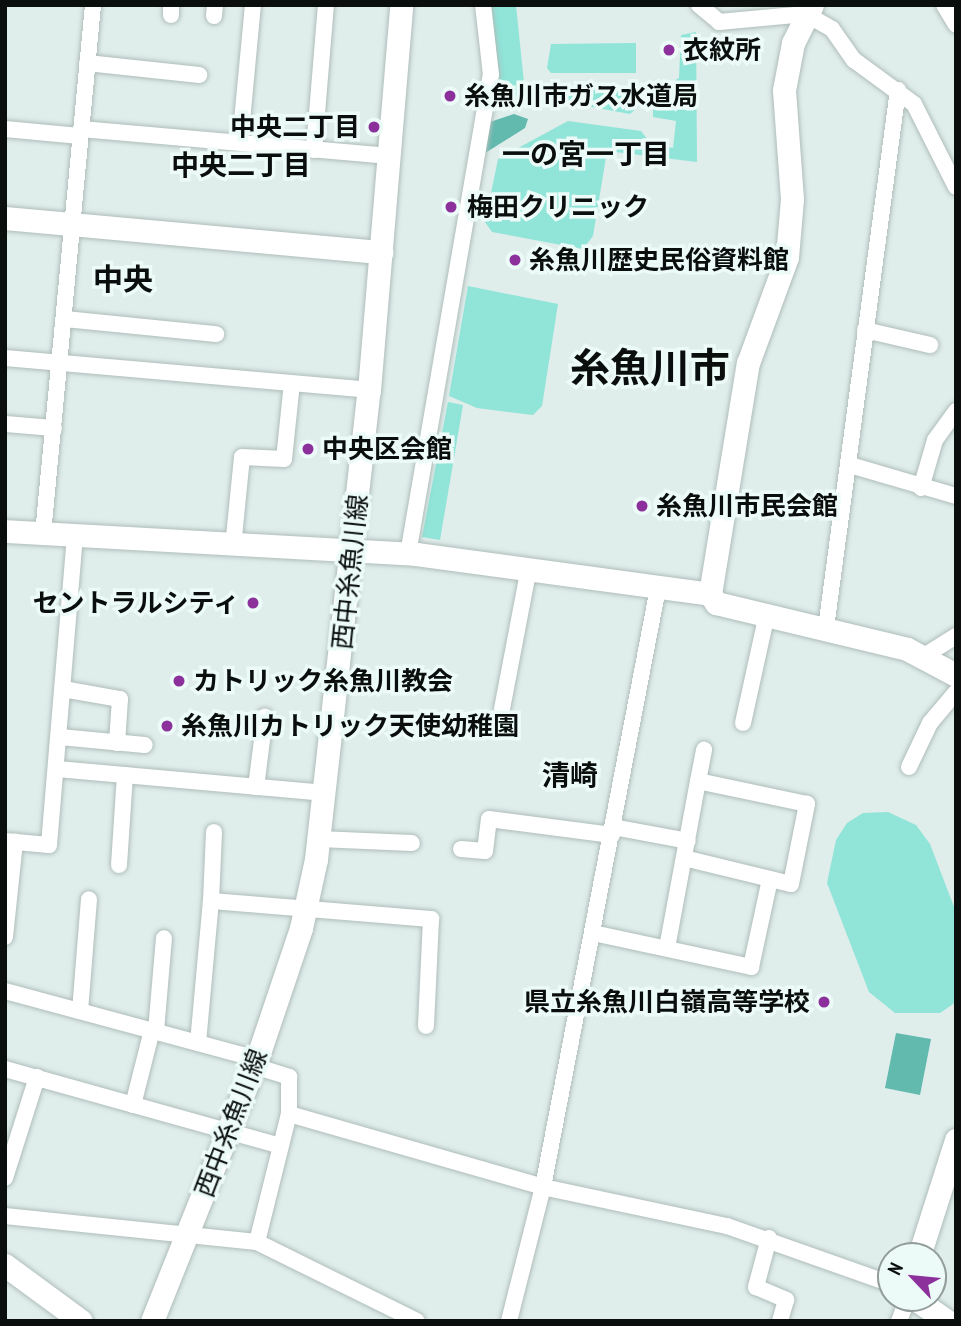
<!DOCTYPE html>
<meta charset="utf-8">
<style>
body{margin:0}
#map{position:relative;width:961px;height:1326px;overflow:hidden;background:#dfedeb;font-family:"PT Sans Narrow","Noto Sans JP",sans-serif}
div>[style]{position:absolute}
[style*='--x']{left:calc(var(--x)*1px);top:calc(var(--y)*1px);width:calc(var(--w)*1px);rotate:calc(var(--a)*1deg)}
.green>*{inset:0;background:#90e4d8}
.water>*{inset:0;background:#62b9ae}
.roads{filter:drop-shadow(0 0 2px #afbdba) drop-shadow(0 0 2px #afbdba)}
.street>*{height:16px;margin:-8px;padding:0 8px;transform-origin:8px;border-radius:8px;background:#fff}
.secondary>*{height:23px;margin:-11.5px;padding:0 11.5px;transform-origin:11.5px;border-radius:11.5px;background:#fff}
.dots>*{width:19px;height:19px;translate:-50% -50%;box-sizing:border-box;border:4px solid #ecfbf8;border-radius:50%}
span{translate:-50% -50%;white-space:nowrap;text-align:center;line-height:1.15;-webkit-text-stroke:7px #ecfbf8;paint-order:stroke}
.poi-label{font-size:26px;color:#0a0f0e;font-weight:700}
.left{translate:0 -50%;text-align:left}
.right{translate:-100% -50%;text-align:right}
.street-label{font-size:26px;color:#0a0f0e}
.neighbourhood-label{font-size:28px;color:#0a0f0e;font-weight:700}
.quarter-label{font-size:30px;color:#0a0f0e;font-weight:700}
.town-label{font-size:40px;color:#0a0f0e;font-weight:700}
.frame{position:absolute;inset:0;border:7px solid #0a0f0e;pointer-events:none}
.north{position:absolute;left:877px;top:1242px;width:70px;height:70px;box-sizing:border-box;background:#ecfbf8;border:2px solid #929d9a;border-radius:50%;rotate:296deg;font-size:19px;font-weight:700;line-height:28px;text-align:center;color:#0a0f0e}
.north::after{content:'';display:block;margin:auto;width:24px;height:32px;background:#8c319c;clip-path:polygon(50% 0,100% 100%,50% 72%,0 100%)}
</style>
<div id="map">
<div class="green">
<i style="clip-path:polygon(487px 5px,516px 5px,524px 83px,636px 92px,639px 106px,630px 114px,565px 102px,492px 106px)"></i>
<i style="clip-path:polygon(696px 32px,697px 162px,607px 151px,593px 236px,583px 249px,492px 232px,485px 222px,498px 159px,568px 121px,641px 131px,651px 144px,673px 148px,676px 121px,653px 117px,653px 93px,679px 78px,681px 35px)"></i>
<i style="clip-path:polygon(636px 43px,636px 73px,551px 73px,547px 68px,551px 44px)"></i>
<i style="clip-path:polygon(468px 286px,558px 304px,542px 406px,533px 415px,477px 408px,449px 396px)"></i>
<i style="clip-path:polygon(448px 402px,463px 405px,440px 540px,422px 537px)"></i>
<i style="clip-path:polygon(888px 812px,916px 825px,930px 844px,956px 912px,956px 1002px,940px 1013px,895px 1013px,869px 992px,827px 883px,836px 840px,847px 823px,863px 813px)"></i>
</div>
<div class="water">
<i style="clip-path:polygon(514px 114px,528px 119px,525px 128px,485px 153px,490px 122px)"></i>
<i style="clip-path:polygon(896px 1033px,931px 1039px,920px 1095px,885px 1088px)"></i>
</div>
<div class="roads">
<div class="street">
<i style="--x:699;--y:5;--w:26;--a:40"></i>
<i style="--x:719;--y:22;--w:87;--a:-5.3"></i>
<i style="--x:806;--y:14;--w:30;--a:30"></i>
<i style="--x:832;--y:29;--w:38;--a:55"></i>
<i style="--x:854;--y:60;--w:74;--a:36.3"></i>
<i style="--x:914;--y:104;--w:93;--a:63.2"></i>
<i style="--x:944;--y:5;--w:23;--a:59"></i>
<i style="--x:171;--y:15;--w:10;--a:-90"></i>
<i style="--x:214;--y:16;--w:11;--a:-85"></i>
<i style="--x:87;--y:63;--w:113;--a:6.1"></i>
<i style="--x:5;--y:129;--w:75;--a:5.3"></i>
<i style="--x:81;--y:129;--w:310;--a:5"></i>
<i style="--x:240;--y:142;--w:138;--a:-84.6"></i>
<i style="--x:314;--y:150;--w:145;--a:-85.3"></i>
<i style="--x:65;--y:319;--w:152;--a:5.7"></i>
<i style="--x:865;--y:330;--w:67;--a:13"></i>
<i style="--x:5;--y:358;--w:365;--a:5"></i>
<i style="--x:5;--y:424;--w:49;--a:4.7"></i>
<i style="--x:850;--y:465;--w:110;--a:16.3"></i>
<i style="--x:921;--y:488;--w:50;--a:-73.7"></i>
<i style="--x:935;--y:440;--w:36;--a:-54"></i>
<i style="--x:43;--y:534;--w:531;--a:-84.6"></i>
<i style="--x:233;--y:547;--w:90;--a:-84.3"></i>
<i style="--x:242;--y:457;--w:42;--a:2.7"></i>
<i style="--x:284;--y:459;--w:76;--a:-84"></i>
<i style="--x:408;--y:554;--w:486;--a:-80.2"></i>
<i style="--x:491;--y:75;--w:70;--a:-96.5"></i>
<i style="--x:826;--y:628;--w:543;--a:-82.38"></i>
<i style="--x:924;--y:656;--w:38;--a:-32"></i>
<i style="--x:63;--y:689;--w:58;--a:10"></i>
<i style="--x:120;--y:699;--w:44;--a:93.9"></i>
<i style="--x:502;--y:709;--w:144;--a:-79.2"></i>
<i style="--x:743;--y:723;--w:112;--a:-77.6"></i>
<i style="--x:60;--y:737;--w:85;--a:5.4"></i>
<i style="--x:909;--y:767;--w:49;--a:-64.5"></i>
<i style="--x:930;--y:723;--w:40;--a:-50"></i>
<i style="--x:57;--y:769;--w:270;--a:5.1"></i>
<i style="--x:256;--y:787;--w:71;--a:-82.7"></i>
<i style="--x:613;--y:827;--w:76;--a:10.6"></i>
<i style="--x:319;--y:839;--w:93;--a:2.5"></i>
<i style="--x:5;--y:841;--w:44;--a:5.2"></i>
<i style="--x:49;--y:845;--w:308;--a:-85.2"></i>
<i style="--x:461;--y:849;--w:24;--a:5"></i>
<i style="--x:485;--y:851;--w:32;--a:-83"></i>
<i style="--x:489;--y:819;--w:124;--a:7.4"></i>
<i style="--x:684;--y:858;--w:110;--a:13.7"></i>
<i style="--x:791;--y:884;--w:82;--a:-78.7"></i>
<i style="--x:807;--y:804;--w:111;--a:-168.1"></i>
<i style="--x:698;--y:781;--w:32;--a:-79"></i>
<i style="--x:119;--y:865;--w:90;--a:-86.2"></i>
<i style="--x:211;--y:901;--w:69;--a:-87.5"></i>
<i style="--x:593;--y:933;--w:162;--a:12.1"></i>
<i style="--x:751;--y:967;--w:90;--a:-77.8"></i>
<i style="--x:5;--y:937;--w:96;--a:-84"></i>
<i style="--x:667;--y:948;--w:170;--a:-79.5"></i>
<i style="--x:5;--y:991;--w:261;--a:15.1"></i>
<i style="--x:80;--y:1011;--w:112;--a:-85.4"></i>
<i style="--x:156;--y:1031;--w:93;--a:-85.1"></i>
<i style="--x:198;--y:1043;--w:143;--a:-84.8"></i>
<i style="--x:211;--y:901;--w:221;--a:4.7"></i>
<i style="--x:431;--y:919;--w:107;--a:92.7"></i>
<i style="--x:254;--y:1066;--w:37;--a:17"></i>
<i style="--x:289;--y:1077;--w:37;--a:90"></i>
<i style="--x:5;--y:1069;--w:286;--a:15.6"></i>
<i style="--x:133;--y:1105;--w:77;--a:-75.8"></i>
<i style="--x:5;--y:1178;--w:106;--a:-72.4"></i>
<i style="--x:5;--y:1216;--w:253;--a:5.9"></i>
<i style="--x:257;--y:1242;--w:178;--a:26.3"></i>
<i style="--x:769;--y:1238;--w:51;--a:104.9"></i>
<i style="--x:756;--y:1287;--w:33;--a:23"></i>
<i style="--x:786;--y:1300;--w:22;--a:106"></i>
<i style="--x:257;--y:1242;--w:132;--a:-76"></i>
<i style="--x:289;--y:1114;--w:264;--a:16"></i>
<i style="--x:543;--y:1187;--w:188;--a:12"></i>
<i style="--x:727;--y:1226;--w:174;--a:19.5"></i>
<i style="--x:509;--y:1321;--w:138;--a:-75.8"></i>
<i style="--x:543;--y:1187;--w:610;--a:-79.13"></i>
<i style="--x:899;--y:1321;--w:25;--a:-69"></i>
</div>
<div class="secondary">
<i style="--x:5;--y:218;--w:378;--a:5.2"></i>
<i style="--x:5;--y:531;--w:412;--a:3.2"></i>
<i style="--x:416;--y:554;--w:297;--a:7.7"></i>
<i style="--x:710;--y:594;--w:11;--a:56"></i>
<i style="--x:716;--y:603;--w:196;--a:13.5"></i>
<i style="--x:907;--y:649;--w:55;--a:28"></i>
<i style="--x:710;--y:594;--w:234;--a:-80.7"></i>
<i style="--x:748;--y:363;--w:113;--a:-69.8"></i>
<i style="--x:787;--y:257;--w:58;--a:-85.1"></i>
<i style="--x:792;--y:199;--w:109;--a:-94.2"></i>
<i style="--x:784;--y:90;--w:48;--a:-79.2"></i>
<i style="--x:793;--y:43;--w:42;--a:-63.4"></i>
<i style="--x:919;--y:1256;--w:122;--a:-72.3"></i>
<i style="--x:5;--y:1265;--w:94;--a:36.4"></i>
<i style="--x:914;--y:1298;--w:40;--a:34.9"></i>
<i style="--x:152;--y:1321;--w:282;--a:-68.2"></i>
<i style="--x:257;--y:1059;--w:138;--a:-71.4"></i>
<i style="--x:301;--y:928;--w:71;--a:-77.7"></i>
<i style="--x:316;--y:859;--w:472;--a:-83.6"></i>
<i style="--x:369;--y:390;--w:386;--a:-85.2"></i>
</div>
</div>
<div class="dots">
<i style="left:669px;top:50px;background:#8c319c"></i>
<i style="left:450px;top:96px;background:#8c319c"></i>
<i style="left:374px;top:127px;background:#8c319c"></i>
<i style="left:451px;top:207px;background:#8c319c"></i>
<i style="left:515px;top:260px;background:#8c319c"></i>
<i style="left:308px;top:449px;background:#8c319c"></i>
<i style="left:642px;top:506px;background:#8c319c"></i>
<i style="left:253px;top:603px;background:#8c319c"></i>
<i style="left:179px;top:681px;background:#8c319c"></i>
<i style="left:167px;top:726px;background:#8c319c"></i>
<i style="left:824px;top:1002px;background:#8c319c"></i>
</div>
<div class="poi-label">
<span class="left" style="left:683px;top:50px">衣紋所</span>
<span class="left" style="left:464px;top:96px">糸魚川市ガス水道局</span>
<span class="right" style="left:360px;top:127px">中央二丁目</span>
<span class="left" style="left:467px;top:207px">梅田クリニック</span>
<span class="left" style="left:529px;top:260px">糸魚川歴史民俗資料館</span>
<span class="left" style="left:322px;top:449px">中央区会館</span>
<span class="left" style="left:656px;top:506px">糸魚川市民会館</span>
<span class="right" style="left:239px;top:603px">セントラルシティ</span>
<span class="left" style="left:193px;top:681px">カトリック糸魚川教会</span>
<span class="left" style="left:181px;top:726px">糸魚川カトリック天使幼稚園</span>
<span class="right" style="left:810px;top:1002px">県立糸魚川白嶺高等学校</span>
</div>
<div class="street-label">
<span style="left:350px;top:572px;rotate:-84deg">西中糸魚川線</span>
<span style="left:231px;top:1123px;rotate:-69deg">西中糸魚川線</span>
</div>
<div class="neighbourhood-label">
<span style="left:586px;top:154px">一の宮一丁目</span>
<span style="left:241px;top:165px">中央二丁目</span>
<span style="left:570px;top:775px">清崎</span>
</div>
<div class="quarter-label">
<span style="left:123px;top:279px">中央</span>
</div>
<div class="town-label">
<span style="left:650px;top:367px">糸魚川市</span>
</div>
<div class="frame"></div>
<div class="north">N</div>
</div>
